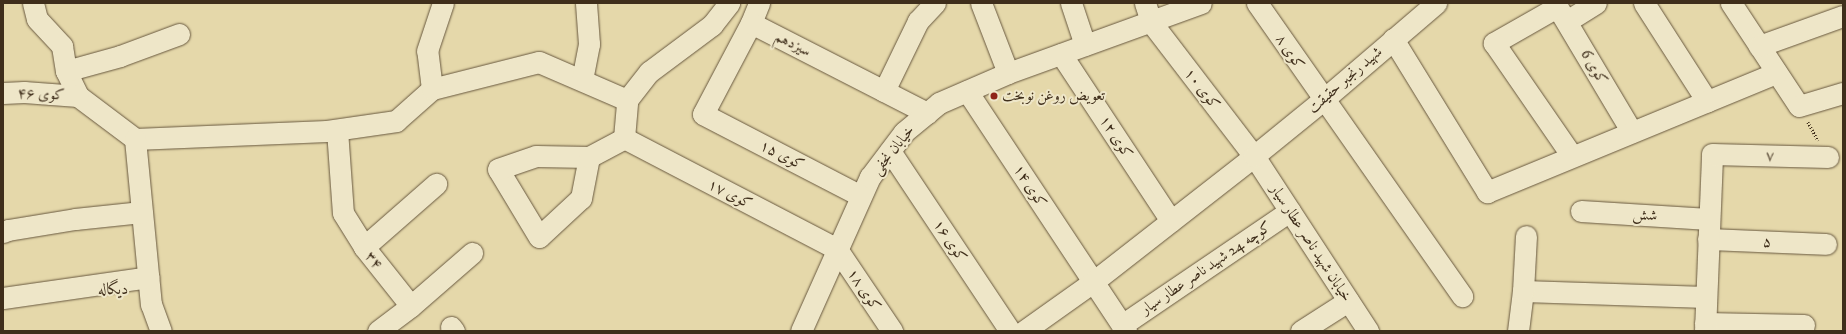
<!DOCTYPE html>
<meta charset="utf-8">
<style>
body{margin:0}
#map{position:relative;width:1846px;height:334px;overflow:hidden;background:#e5d8aa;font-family:"IM FELL DW Pica",Amiri,serif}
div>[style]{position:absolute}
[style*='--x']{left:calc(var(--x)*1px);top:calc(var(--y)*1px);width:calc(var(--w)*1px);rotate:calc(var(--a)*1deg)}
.path>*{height:2.5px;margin-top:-1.25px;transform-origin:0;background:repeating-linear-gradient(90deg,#3f2e1b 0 1px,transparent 0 3px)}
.roads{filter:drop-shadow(0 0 1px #68583f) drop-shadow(0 0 1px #68583f)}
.minor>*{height:21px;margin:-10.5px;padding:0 10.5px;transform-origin:10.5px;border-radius:10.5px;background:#eee6c8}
.dots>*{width:11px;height:11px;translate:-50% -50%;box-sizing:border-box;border:2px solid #eee6c8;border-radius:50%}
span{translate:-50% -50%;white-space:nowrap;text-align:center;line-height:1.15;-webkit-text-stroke:4px #eee6c8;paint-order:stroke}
.street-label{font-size:15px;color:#3f2e1b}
.poi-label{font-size:15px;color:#3f2e1b}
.left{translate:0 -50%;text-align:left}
.neighbourhood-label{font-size:16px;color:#3f2e1b}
.frame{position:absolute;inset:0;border:4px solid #3f2e1b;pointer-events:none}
</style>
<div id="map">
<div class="path">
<i style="--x:1808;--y:122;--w:21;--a:61"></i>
</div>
<div class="roads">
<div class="minor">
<i style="--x:33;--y:3;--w:16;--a:76"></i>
<i style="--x:37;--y:19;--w:37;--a:47"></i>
<i style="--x:62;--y:46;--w:25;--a:81"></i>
<i style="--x:66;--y:71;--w:28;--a:64"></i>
<i style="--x:78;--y:96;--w:71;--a:37"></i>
<i style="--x:135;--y:139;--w:192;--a:-2.4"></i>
<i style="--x:327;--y:131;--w:70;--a:-8.2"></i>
<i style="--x:396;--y:121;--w:48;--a:-41.6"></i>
<i style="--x:432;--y:89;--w:110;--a:-14.2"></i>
<i style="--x:539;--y:62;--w:96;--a:23.4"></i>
<i style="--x:627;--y:100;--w:36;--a:-52"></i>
<i style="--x:649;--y:72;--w:79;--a:-36.7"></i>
<i style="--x:712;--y:25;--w:28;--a:-52"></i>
<i style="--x:981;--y:3;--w:75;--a:68.9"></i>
<i style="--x:1071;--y:3;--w:44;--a:71.6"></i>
<i style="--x:1145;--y:3;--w:20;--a:72"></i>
<i style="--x:1151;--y:22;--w:169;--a:52.5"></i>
<i style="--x:1254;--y:156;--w:209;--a:56.9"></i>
<i style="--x:1257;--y:3;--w:358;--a:55"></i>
<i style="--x:1555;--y:3;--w:150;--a:59.2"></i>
<i style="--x:1644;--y:3;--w:117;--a:57.3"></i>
<i style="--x:1731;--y:3;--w:123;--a:56.6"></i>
<i style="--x:1799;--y:106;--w:46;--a:-16.5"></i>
<i style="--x:1557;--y:7;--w:73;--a:150.3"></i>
<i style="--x:1494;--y:43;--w:137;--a:55.4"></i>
<i style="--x:1567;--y:21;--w:34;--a:-32"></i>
<i style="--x:751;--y:23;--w:22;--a:-68"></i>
<i style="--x:1393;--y:39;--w:180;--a:58.4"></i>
<i style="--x:1487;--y:192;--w:313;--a:-22.4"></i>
<i style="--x:1759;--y:46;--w:89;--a:-19.7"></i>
<i style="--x:1061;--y:54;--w:200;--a:56.6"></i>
<i style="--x:66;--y:71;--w:56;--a:-15.5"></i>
<i style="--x:120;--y:56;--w:63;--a:-20.4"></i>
<i style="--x:582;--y:80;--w:37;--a:-79"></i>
<i style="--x:589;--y:44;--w:41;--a:-94.2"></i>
<i style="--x:432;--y:89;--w:38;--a:-97"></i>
<i style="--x:427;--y:51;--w:51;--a:-71.6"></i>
<i style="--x:884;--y:91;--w:78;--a:-64.1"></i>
<i style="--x:918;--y:21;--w:25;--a:-47"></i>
<i style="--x:967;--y:91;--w:288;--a:56.5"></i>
<i style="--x:3;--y:93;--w:21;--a:-3"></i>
<i style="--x:24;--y:92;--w:54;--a:4.2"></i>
<i style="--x:337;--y:130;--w:83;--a:85.9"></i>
<i style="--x:343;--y:213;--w:40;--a:58"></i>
<i style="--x:364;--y:247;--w:75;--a:51.5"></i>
<i style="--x:411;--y:306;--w:81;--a:-41"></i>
<i style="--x:624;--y:138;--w:240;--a:27.5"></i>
<i style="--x:837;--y:249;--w:99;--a:56.1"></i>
<i style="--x:624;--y:138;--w:38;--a:-85"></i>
<i style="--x:135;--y:139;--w:166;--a:84.5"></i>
<i style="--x:151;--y:304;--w:29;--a:70"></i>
<i style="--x:890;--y:151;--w:216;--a:56.3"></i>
<i style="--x:589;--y:157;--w:42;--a:101"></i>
<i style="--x:581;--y:198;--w:57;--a:137.1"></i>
<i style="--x:539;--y:237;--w:79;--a:-121.1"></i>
<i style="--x:498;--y:169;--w:40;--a:-18.9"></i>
<i style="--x:536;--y:156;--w:53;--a:1.1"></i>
<i style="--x:589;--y:157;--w:40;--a:-28"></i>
<i style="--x:861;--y:196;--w:178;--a:-152.6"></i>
<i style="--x:703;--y:114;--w:103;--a:-62.2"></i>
<i style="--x:751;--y:23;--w:198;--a:27.1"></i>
<i style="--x:1581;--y:211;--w:128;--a:3.6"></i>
<i style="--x:3;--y:232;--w:5;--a:-22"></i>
<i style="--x:8;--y:230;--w:68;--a:-9.3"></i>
<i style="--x:75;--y:219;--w:67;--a:-6"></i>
<i style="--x:1708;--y:239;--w:118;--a:2.4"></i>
<i style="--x:364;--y:247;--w:96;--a:-41.2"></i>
<i style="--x:1523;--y:291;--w:183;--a:1.9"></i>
<i style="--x:3;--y:298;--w:147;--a:-8.2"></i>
<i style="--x:1705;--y:323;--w:99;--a:1.2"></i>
<i style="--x:1122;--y:325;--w:203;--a:-34.2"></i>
<i style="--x:451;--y:327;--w:5;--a:53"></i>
<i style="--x:378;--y:331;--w:41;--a:-37.1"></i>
<i style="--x:801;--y:331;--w:169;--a:-65.9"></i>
<i style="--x:870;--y:177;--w:56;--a:-52.9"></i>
<i style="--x:904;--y:132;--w:45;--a:-39.6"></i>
<i style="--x:939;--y:103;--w:75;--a:-23.5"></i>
<i style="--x:1008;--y:73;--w:205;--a:-19.9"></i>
<i style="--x:1024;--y:331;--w:85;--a:-35.4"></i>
<i style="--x:1093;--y:282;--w:204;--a:-38"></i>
<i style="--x:1254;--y:156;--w:89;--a:-39.1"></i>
<i style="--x:1323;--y:100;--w:149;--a:-40.6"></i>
<i style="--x:1301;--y:331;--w:56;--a:-32.6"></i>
<i style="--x:1518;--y:331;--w:40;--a:-82.9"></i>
<i style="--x:1523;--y:291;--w:55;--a:-86.9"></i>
<i style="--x:1705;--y:331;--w:177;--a:-87.7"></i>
<i style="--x:1712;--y:154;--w:116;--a:1.5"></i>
</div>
</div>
<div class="dots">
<i style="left:994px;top:96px;background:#8f2418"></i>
</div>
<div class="street-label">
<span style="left:793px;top:44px;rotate:27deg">سیزدهم</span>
<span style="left:1290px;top:52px;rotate:56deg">کوی ۸</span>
<span style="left:1594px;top:67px;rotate:59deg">کوی 6</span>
<span style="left:1345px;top:80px;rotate:-41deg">شهید رنجبر حقیقت</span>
<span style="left:1202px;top:89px;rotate:52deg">کوی ۱۰</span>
<span style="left:41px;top:94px;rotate:3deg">کوی ۴۶</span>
<span style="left:1116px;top:137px;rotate:57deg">کوی ۱۲</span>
<span style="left:893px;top:150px;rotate:-51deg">خیابان نجفی</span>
<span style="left:782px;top:155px;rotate:27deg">کوی ۱۵</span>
<span style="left:1770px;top:156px;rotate:2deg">۷</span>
<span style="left:1030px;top:186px;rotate:57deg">کوی ۱۴</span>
<span style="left:730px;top:194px;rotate:27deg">کوی ۱۷</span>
<span style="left:1645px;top:215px;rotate:4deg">شش</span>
<span style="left:950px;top:241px;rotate:56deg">کوی ۱۶</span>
<span style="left:1767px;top:242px;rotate:3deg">۵</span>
<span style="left:1311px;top:243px;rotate:57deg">خیابان شهید ناصر عطار سیار</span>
<span style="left:374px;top:260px;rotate:51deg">۳۴</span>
<span style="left:1206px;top:268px;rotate:-34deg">کوچه 24 شهید ناصر عطار سیار</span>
<span style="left:864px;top:290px;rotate:56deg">کوی ۱۸</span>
</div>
<div class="poi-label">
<span class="left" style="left:1002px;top:96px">تعویض روغن نوبخت</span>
</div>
<div class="neighbourhood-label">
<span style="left:113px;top:289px">دیگاله</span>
</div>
<div class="frame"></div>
</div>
